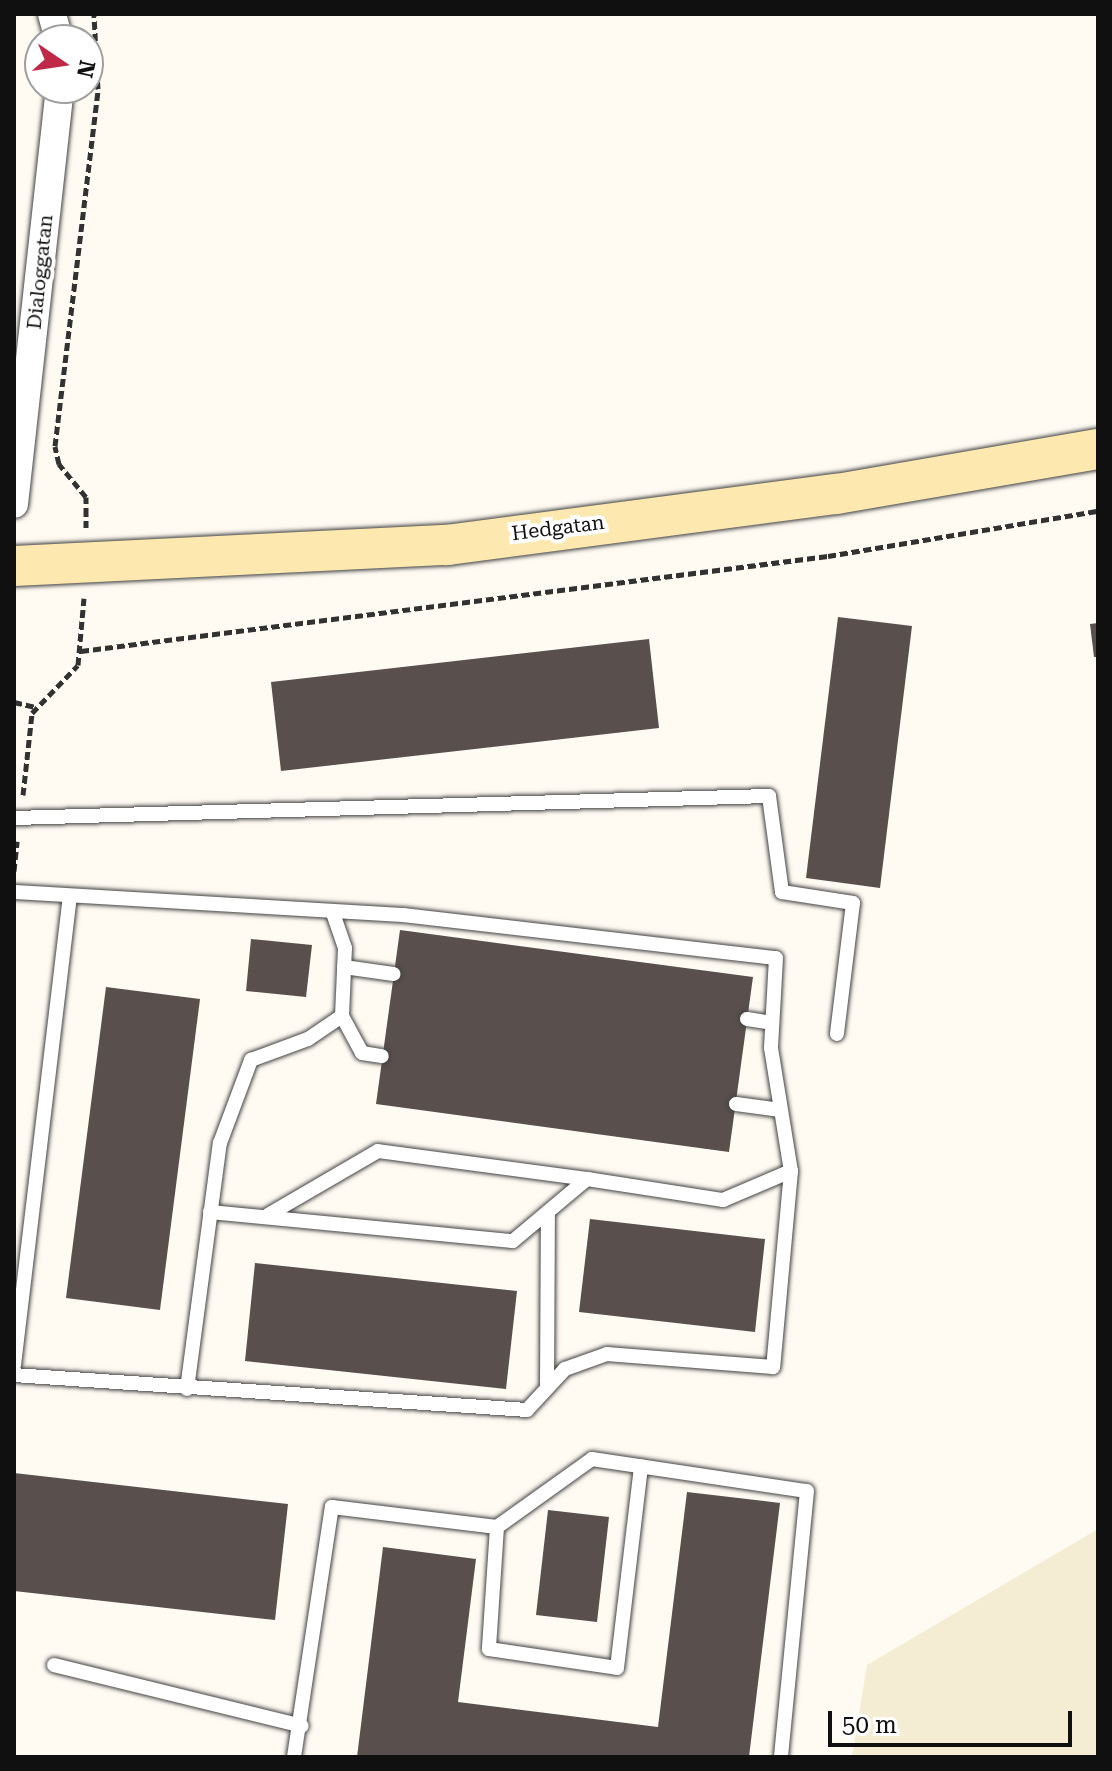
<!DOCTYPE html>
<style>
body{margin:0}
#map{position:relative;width:1112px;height:1771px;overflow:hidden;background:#fffbf3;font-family:"Roboto Serif",serif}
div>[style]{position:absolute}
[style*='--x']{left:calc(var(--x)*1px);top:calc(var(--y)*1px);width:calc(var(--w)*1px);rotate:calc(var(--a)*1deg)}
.farmland>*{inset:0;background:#f5edd3}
.building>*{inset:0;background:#594f4c}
.path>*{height:5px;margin-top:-2.5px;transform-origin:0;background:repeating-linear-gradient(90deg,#323232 0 8px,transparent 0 12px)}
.roads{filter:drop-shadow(0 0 2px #434343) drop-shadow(0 0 2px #434343)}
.lane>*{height:14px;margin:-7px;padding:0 7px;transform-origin:7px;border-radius:7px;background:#fff}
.street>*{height:28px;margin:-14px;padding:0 14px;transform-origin:14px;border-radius:14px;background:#fff}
.secondary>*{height:40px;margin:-20px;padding:0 20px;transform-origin:20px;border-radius:20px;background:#fde9b0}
span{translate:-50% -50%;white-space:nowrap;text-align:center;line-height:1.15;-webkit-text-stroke:8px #fff;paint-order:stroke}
.street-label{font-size:20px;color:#101010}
.frame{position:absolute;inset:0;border:16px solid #101010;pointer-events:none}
.north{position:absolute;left:24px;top:24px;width:80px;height:80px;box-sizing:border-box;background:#fff;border:2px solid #9f9f9f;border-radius:50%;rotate:103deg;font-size:22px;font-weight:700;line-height:32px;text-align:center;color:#101010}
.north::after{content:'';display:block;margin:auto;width:28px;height:36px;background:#bf2947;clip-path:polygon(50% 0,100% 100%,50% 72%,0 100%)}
.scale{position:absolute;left:828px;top:1711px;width:244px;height:36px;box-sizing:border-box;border:4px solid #101010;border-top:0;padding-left:10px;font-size:24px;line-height:28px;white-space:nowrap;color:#101010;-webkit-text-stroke:6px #fff;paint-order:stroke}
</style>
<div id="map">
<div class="farmland">
<i style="clip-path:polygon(1098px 1529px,1098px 1757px,852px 1757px,867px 1665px)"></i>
</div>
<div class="building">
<i style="clip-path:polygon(838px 617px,912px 626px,880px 888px,806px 878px)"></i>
<i style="clip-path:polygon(1098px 623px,1098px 657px,1094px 657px,1090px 624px)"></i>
<i style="clip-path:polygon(649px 639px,659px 728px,281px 771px,271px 682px)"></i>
<i style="clip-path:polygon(400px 930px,753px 977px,729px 1152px,376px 1104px)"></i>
<i style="clip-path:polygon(251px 939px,312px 945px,306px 997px,246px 991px)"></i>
<i style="clip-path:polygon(106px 987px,200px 999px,160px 1310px,66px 1298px)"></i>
<i style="clip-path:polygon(590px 1219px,765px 1239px,755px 1332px,579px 1312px)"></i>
<i style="clip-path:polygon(255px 1263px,517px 1291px,506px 1389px,245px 1361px)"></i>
<i style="clip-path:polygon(14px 1473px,288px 1504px,275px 1620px,14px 1591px)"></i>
<i style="clip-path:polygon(687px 1492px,780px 1503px,749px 1757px,357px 1757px,383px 1547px,476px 1559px,458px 1702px,658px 1727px)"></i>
<i style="clip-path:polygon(548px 1510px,609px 1517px,597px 1622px,536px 1615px)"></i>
</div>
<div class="path">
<i style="--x:86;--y:528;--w:31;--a:-90"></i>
<i style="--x:86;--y:497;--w:43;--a:-129.3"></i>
<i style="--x:59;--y:464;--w:18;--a:-103"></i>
<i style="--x:55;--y:446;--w:360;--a:-83.1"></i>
<i style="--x:98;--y:89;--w:75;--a:-93.1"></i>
<i style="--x:81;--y:651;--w:753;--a:-7.25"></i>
<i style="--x:828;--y:556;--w:274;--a:-9.5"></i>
<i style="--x:14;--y:702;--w:22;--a:13"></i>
<i style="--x:23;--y:795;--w:82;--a:-83.7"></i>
<i style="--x:32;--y:713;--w:66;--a:-46.2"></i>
<i style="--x:78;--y:665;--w:67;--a:-84.9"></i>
<i style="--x:14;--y:871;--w:30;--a:-84"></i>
</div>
<div class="roads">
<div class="lane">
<i style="--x:14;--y:818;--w:755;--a:-1.67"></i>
<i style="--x:769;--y:796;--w:97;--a:82.3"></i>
<i style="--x:782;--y:892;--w:72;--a:8.8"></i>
<i style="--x:853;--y:903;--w:132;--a:97"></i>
<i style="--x:14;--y:892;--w:390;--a:3.4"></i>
<i style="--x:403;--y:915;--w:375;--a:6.6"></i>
<i style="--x:776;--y:958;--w:90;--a:93.2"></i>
<i style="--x:771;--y:1048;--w:125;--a:80.8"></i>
<i style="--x:791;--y:1171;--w:197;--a:95.2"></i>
<i style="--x:773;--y:1367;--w:167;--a:-175.5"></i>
<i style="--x:607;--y:1354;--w:45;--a:160.3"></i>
<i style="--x:565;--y:1369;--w:56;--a:132.8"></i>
<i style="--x:527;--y:1410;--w:514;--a:-176.1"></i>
<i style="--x:344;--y:967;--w:50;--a:8"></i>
<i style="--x:342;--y:1016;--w:42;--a:61.6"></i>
<i style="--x:362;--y:1053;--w:20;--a:9"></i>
<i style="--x:747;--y:1019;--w:25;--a:9"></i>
<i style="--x:736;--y:1104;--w:45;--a:7.6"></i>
<i style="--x:210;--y:1212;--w:304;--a:5.5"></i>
<i style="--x:513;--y:1241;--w:97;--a:-40"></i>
<i style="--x:587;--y:1179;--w:138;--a:8.8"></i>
<i style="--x:723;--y:1200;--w:74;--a:-23.1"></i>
<i style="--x:268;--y:1215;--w:127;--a:-30.2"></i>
<i style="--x:378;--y:1151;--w:211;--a:7.6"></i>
<i style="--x:14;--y:1365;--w:472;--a:-83.2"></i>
<i style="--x:547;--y:1388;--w:176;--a:-89.7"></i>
<i style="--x:187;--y:1389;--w:248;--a:-82.4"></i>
<i style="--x:220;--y:1143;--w:89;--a:-69.5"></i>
<i style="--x:251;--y:1060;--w:61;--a:-20.2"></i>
<i style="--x:308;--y:1039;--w:41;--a:-34.1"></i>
<i style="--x:342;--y:1016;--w:68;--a:-87.5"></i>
<i style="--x:345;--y:948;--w:39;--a:-109"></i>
<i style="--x:497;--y:1527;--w:122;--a:93.8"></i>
<i style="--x:489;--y:1649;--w:129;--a:8.4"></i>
<i style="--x:617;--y:1668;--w:203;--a:-83.2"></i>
<i style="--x:54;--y:1665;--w:255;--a:13.8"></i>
<i style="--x:294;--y:1757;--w:253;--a:-81.4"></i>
<i style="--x:332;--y:1507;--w:166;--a:6.9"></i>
<i style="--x:497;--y:1527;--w:117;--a:-35.6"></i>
<i style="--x:592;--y:1459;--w:217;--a:8.5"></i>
<i style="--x:807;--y:1491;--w:267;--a:95.6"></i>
</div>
<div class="street">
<i style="--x:52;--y:14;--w:27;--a:75"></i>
<i style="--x:14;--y:504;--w:419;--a:-83.7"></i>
</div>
<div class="secondary">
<i style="--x:14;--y:566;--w:434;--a:-2.8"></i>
<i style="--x:447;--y:545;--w:393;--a:-7.5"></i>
<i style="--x:837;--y:494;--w:265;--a:-9.8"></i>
</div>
</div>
<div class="street-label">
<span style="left:40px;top:272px;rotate:-84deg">Dialoggatan</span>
<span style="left:558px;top:528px;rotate:-7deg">Hedgatan</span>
</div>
<div class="frame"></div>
<div class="north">N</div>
<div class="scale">50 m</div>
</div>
